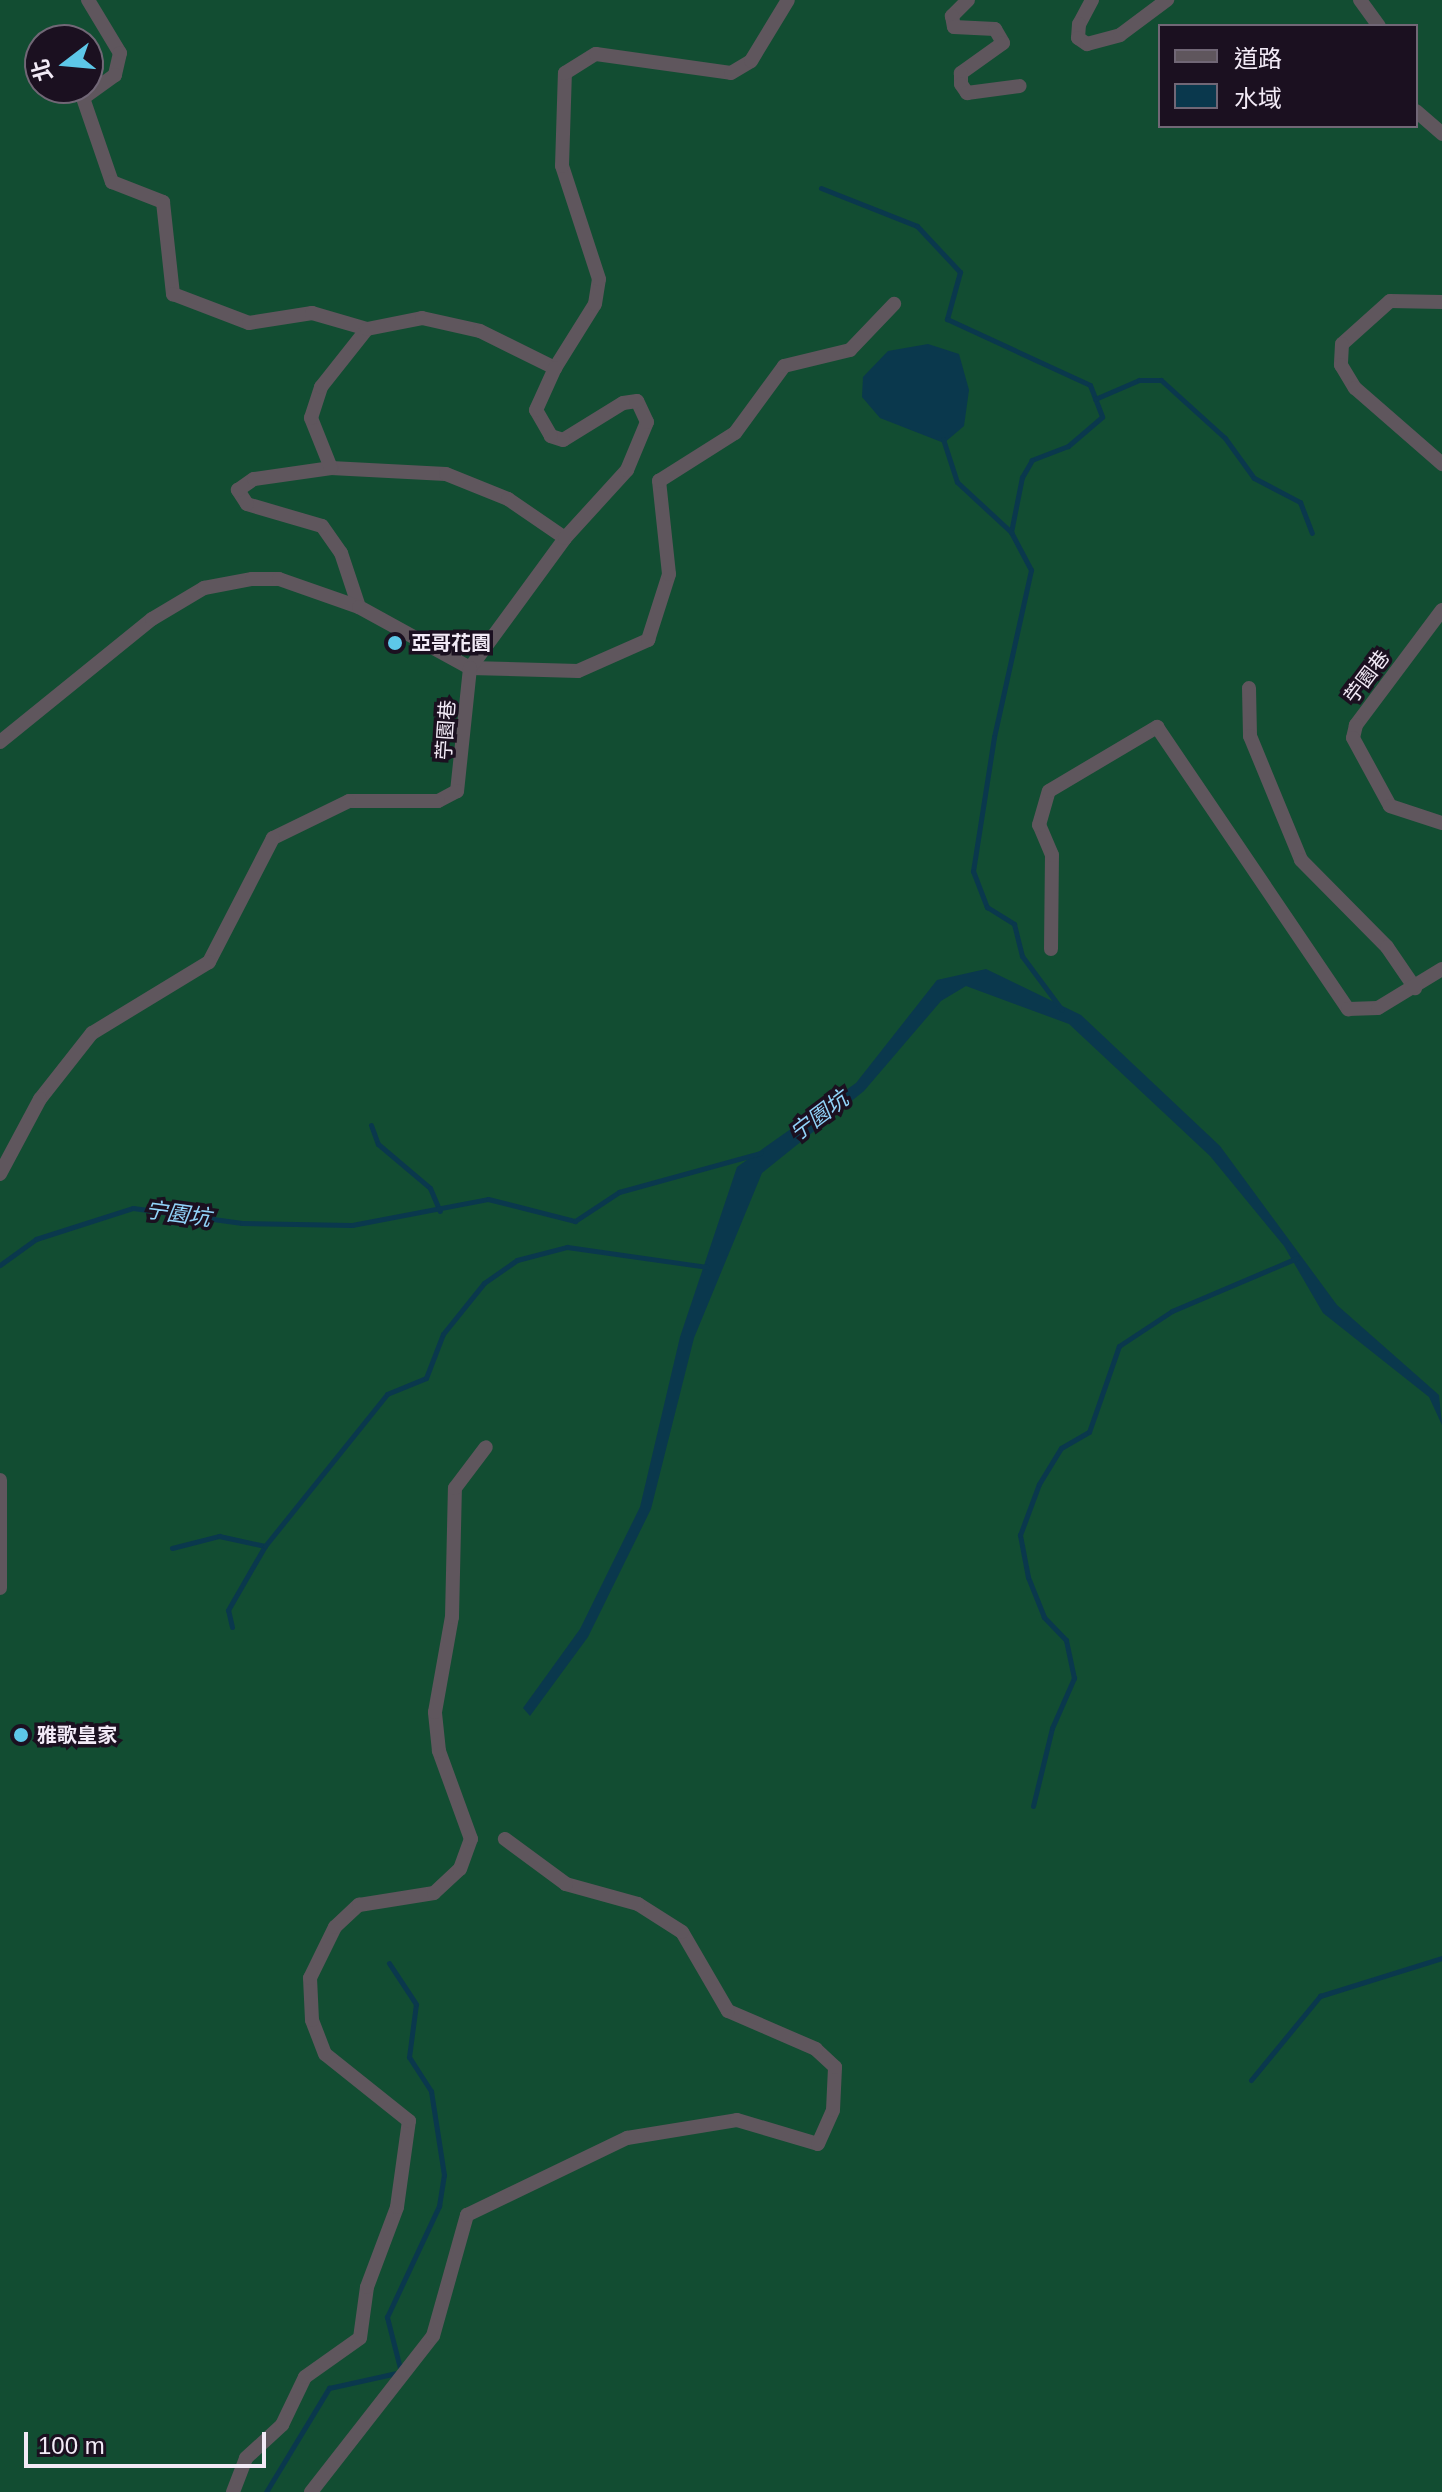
<!DOCTYPE html>
<meta charset="utf-8">
<style>
body{margin:0}
#map{position:relative;width:1442px;height:2492px;overflow:hidden;background:#24192a;font-family:Helvetica,"Noto Sans TC",sans-serif}
div>[style]{position:absolute}
[style*='--x']{left:calc(var(--x)*1px);top:calc(var(--y)*1px);width:calc(var(--w)*1px);rotate:calc(var(--a)*1deg)}
.forest>*{inset:0;background:#124d32}
.water>*{inset:0;background:#0a384d}
.stream>*{height:5px;margin:-2.5px;padding:0 2.5px;transform-origin:2.5px;border-radius:2.5px;background:#0a384d}
.minor>*{height:14px;margin:-7px;padding:0 7px;transform-origin:7px;border-radius:7px;background:#5f565d}
.dots>*{width:22px;height:22px;translate:-50% -50%;box-sizing:border-box;border:4px solid #1b1020;border-radius:50%}
span{translate:-50% -50%;white-space:nowrap;text-align:center;line-height:1.15;-webkit-text-stroke:7px #1b1020;paint-order:stroke}
.poi-label{font-size:20px;color:#f2eaf6;font-weight:700}
.left{translate:0 -50%;text-align:left}
.street-label{font-size:20px;color:#f2eaf6}
.water-label{font-size:22px;color:#91d3f9;font-style:italic}
.legend{position:absolute;left:1158px;top:24px;width:260px;height:104px;box-sizing:border-box;background:#1b1020;border:2px solid #716776;margin:0;padding:10px 14px;list-style:none;font-size:24px;color:#f2eaf6}
.legend li{display:flex;align-items:center;gap:16px;height:40px}
.legend b{width:40px;border:2px solid #716776}
.north{position:absolute;left:24px;top:24px;width:80px;height:80px;box-sizing:border-box;background:#1b1020;border:2px solid #716776;border-radius:50%;rotate:254deg;font-size:22px;font-weight:700;line-height:32px;text-align:center;color:#f2eaf6}
.north::after{content:'';display:block;margin:auto;width:28px;height:36px;background:#5dc7e8;clip-path:polygon(50% 0,100% 100%,50% 72%,0 100%)}
.scale{position:absolute;left:24px;top:2432px;width:242px;height:36px;box-sizing:border-box;border:4px solid #f2eaf6;border-top:0;padding-left:10px;font-size:24px;line-height:28px;white-space:nowrap;color:#f2eaf6;-webkit-text-stroke:6px #1b1020;paint-order:stroke}
</style>
<div id="map">
<div class="forest">
<i style="clip-path:polygon(evenodd,0 0,1442px 0,1442px 2492px,0 2492px,0 0,1160px 26px,1416px 26px,1416px 126px,1160px 126px,1160px 26px,0 0,40px 40px,88px 40px,88px 88px,40px 88px,40px 40px)"></i>
</div>
<div class="water">
<i style="clip-path:polygon(928px 344px,959px 354px,969px 390px,964px 426px,944px 443px,880px 418px,862px 397px,863px 377px,888px 351px)"></i>
<i style="clip-path:polygon(986px 969px,1081px 1015px,1220px 1146px,1337px 1305px,1439px 1395px,1442px 1425px,1429px 1397px,1323px 1313px,1284px 1246px,1210px 1156px,1069px 1024px,966px 986px,941px 1001px,864px 1091px,762px 1173px,694px 1338px,651px 1509px,588px 1637px,530px 1716px,523px 1708px,580px 1629px,640px 1507px,680px 1337px,737px 1167px,856px 1083px,937px 980px)"></i>
</div>
<div class="stream">
<i style="--x:821;--y:188;--w:103;--a:21.6"></i>
<i style="--x:917;--y:226;--w:63;--a:46.9"></i>
<i style="--x:960;--y:272;--w:49;--a:105.5"></i>
<i style="--x:947;--y:319;--w:157;--a:24.8"></i>
<i style="--x:1090;--y:385;--w:34;--a:69"></i>
<i style="--x:1102;--y:417;--w:45;--a:139.5"></i>
<i style="--x:1068;--y:446;--w:39;--a:159"></i>
<i style="--x:1032;--y:460;--w:20;--a:120"></i>
<i style="--x:1022;--y:477;--w:56;--a:101.3"></i>
<i style="--x:1011;--y:532;--w:43;--a:62.2"></i>
<i style="--x:1031;--y:570;--w:171;--a:102.5"></i>
<i style="--x:994;--y:737;--w:136;--a:98.9"></i>
<i style="--x:973;--y:871;--w:39;--a:69"></i>
<i style="--x:987;--y:907;--w:32;--a:32"></i>
<i style="--x:1014;--y:924;--w:33;--a:76"></i>
<i style="--x:1022;--y:956;--w:67;--a:53.5"></i>
<i style="--x:1095;--y:399;--w:48;--a:-23.4"></i>
<i style="--x:1139;--y:380;--w:22;--a:0"></i>
<i style="--x:1161;--y:380;--w:86;--a:42.2"></i>
<i style="--x:1225;--y:438;--w:49;--a:54.1"></i>
<i style="--x:1254;--y:478;--w:52;--a:27.6"></i>
<i style="--x:1300;--y:502;--w:33;--a:69"></i>
<i style="--x:943;--y:439;--w:45;--a:72"></i>
<i style="--x:957;--y:482;--w:74;--a:42.8"></i>
<i style="--x:371;--y:1125;--w:20;--a:70"></i>
<i style="--x:378;--y:1144;--w:68;--a:40.2"></i>
<i style="--x:430;--y:1188;--w:25;--a:67"></i>
<i style="--x:0;--y:1265;--w:44;--a:-35.8"></i>
<i style="--x:36;--y:1239;--w:102;--a:-17.7"></i>
<i style="--x:133;--y:1208;--w:110;--a:7.8"></i>
<i style="--x:242;--y:1223;--w:110;--a:1"></i>
<i style="--x:352;--y:1225;--w:138;--a:-10.8"></i>
<i style="--x:488;--y:1199;--w:90;--a:14.2"></i>
<i style="--x:575;--y:1221;--w:53;--a:-33.4"></i>
<i style="--x:619;--y:1192;--w:147;--a:-15.4"></i>
<i style="--x:172;--y:1548;--w:49;--a:-14.3"></i>
<i style="--x:219;--y:1536;--w:47;--a:12.3"></i>
<i style="--x:232;--y:1627;--w:17;--a:-103"></i>
<i style="--x:228;--y:1610;--w:74;--a:-60"></i>
<i style="--x:265;--y:1546;--w:195;--a:-51.2"></i>
<i style="--x:387;--y:1394;--w:42;--a:-22.3"></i>
<i style="--x:426;--y:1378;--w:47;--a:-68.9"></i>
<i style="--x:443;--y:1334;--w:65;--a:-51.2"></i>
<i style="--x:484;--y:1283;--w:40;--a:-34.9"></i>
<i style="--x:517;--y:1260;--w:52;--a:-14.6"></i>
<i style="--x:567;--y:1247;--w:141;--a:8.1"></i>
<i style="--x:1033;--y:1806;--w:80;--a:-76.3"></i>
<i style="--x:1052;--y:1728;--w:55;--a:-66.3"></i>
<i style="--x:1074;--y:1678;--w:39;--a:-102"></i>
<i style="--x:1066;--y:1640;--w:32;--a:-134"></i>
<i style="--x:1044;--y:1617;--w:43;--a:-111.8"></i>
<i style="--x:1028;--y:1577;--w:43;--a:-100.8"></i>
<i style="--x:1020;--y:1535;--w:54;--a:-69.6"></i>
<i style="--x:1039;--y:1484;--w:42;--a:-58.6"></i>
<i style="--x:1061;--y:1448;--w:32;--a:-30"></i>
<i style="--x:1089;--y:1432;--w:91;--a:-70.8"></i>
<i style="--x:1119;--y:1346;--w:64;--a:-33.4"></i>
<i style="--x:1172;--y:1311;--w:136;--a:-23"></i>
<i style="--x:1251;--y:2080;--w:109;--a:-50.6"></i>
<i style="--x:1320;--y:1996;--w:128;--a:-17.3"></i>
<i style="--x:266;--y:2492;--w:122;--a:-58.8"></i>
<i style="--x:329;--y:2388;--w:74;--a:-12.5"></i>
<i style="--x:401;--y:2372;--w:57;--a:-104.3"></i>
<i style="--x:387;--y:2317;--w:123;--a:-64.9"></i>
<i style="--x:439;--y:2206;--w:31;--a:-81"></i>
<i style="--x:444;--y:2175;--w:85;--a:-98.8"></i>
<i style="--x:431;--y:2091;--w:40;--a:-122.9"></i>
<i style="--x:409;--y:2057;--w:53;--a:-82.5"></i>
<i style="--x:416;--y:2004;--w:49;--a:-123.4"></i>
</div>
<div class="minor">
<i style="--x:88;--y:0;--w:62;--a:58.9"></i>
<i style="--x:120;--y:53;--w:23;--a:103"></i>
<i style="--x:115;--y:75;--w:39;--a:144"></i>
<i style="--x:83;--y:98;--w:89;--a:71"></i>
<i style="--x:112;--y:182;--w:55;--a:21.4"></i>
<i style="--x:163;--y:202;--w:93;--a:83.8"></i>
<i style="--x:173;--y:294;--w:81;--a:20.9"></i>
<i style="--x:249;--y:323;--w:64;--a:-9"></i>
<i style="--x:312;--y:313;--w:57;--a:16.2"></i>
<i style="--x:968;--y:0;--w:23;--a:135"></i>
<i style="--x:952;--y:16;--w:11;--a:80"></i>
<i style="--x:954;--y:27;--w:41;--a:2.8"></i>
<i style="--x:995;--y:29;--w:16;--a:60"></i>
<i style="--x:1003;--y:43;--w:52;--a:144.5"></i>
<i style="--x:961;--y:73;--w:11;--a:90"></i>
<i style="--x:961;--y:84;--w:11;--a:56"></i>
<i style="--x:967;--y:93;--w:53;--a:-7.5"></i>
<i style="--x:1092;--y:0;--w:27;--a:118"></i>
<i style="--x:1079;--y:24;--w:14;--a:94"></i>
<i style="--x:1078;--y:38;--w:11;--a:34"></i>
<i style="--x:1087;--y:44;--w:34;--a:-15"></i>
<i style="--x:1120;--y:35;--w:59;--a:-36.7"></i>
<i style="--x:1360;--y:0;--w:32;--a:54"></i>
<i style="--x:1416;--y:111;--w:35;--a:41"></i>
<i style="--x:1442;--y:302;--w:52;--a:-178.9"></i>
<i style="--x:1390;--y:301;--w:64;--a:138.1"></i>
<i style="--x:1342;--y:344;--w:21;--a:93"></i>
<i style="--x:1341;--y:365;--w:27;--a:59"></i>
<i style="--x:1355;--y:388;--w:116;--a:41.1"></i>
<i style="--x:331;--y:468;--w:115;--a:3"></i>
<i style="--x:446;--y:474;--w:67;--a:22"></i>
<i style="--x:508;--y:499;--w:69;--a:34.4"></i>
<i style="--x:359;--y:607;--w:57;--a:-108.4"></i>
<i style="--x:341;--y:553;--w:33;--a:-125"></i>
<i style="--x:322;--y:526;--w:78;--a:-163.7"></i>
<i style="--x:247;--y:504;--w:17;--a:-123"></i>
<i style="--x:238;--y:490;--w:19;--a:-35"></i>
<i style="--x:254;--y:479;--w:78;--a:-8.1"></i>
<i style="--x:331;--y:468;--w:54;--a:-111.8"></i>
<i style="--x:311;--y:418;--w:33;--a:-72"></i>
<i style="--x:321;--y:387;--w:74;--a:-51.6"></i>
<i style="--x:367;--y:329;--w:56;--a:-11.3"></i>
<i style="--x:422;--y:318;--w:59;--a:12.6"></i>
<i style="--x:480;--y:331;--w:84;--a:26.3"></i>
<i style="--x:555;--y:368;--w:75;--a:-58"></i>
<i style="--x:595;--y:304;--w:25;--a:-81"></i>
<i style="--x:599;--y:279;--w:119;--a:-108.1"></i>
<i style="--x:562;--y:166;--w:93;--a:-88.2"></i>
<i style="--x:565;--y:73;--w:36;--a:-32"></i>
<i style="--x:596;--y:54;--w:136;--a:8"></i>
<i style="--x:731;--y:73;--w:23;--a:-31"></i>
<i style="--x:751;--y:61;--w:71;--a:-58.8"></i>
<i style="--x:1442;--y:610;--w:144;--a:126.8"></i>
<i style="--x:1356;--y:725;--w:13;--a:103"></i>
<i style="--x:1353;--y:738;--w:77;--a:61.4"></i>
<i style="--x:1390;--y:806;--w:55;--a:18.1"></i>
<i style="--x:470;--y:668;--w:108;--a:1.6"></i>
<i style="--x:578;--y:671;--w:77;--a:-23.9"></i>
<i style="--x:648;--y:640;--w:69;--a:-72.3"></i>
<i style="--x:669;--y:574;--w:94;--a:-96.1"></i>
<i style="--x:659;--y:481;--w:90;--a:-32.3"></i>
<i style="--x:735;--y:433;--w:83;--a:-53.8"></i>
<i style="--x:784;--y:366;--w:68;--a:-13.6"></i>
<i style="--x:850;--y:350;--w:64;--a:-46.3"></i>
<i style="--x:470;--y:668;--w:161;--a:-53.8"></i>
<i style="--x:565;--y:538;--w:92;--a:-47.6"></i>
<i style="--x:627;--y:470;--w:52;--a:-67.4"></i>
<i style="--x:647;--y:422;--w:23;--a:-115"></i>
<i style="--x:637;--y:401;--w:14;--a:172"></i>
<i style="--x:623;--y:403;--w:70;--a:148.3"></i>
<i style="--x:563;--y:440;--w:13;--a:-162"></i>
<i style="--x:551;--y:436;--w:30;--a:-120"></i>
<i style="--x:536;--y:410;--w:46;--a:-65.7"></i>
<i style="--x:1249;--y:688;--w:48;--a:88.8"></i>
<i style="--x:1250;--y:736;--w:134;--a:67.6"></i>
<i style="--x:1301;--y:860;--w:122;--a:45.3"></i>
<i style="--x:1387;--y:947;--w:50;--a:55.7"></i>
<i style="--x:0;--y:742;--w:196;--a:-39"></i>
<i style="--x:152;--y:619;--w:61;--a:-30.8"></i>
<i style="--x:204;--y:588;--w:49;--a:-10.6"></i>
<i style="--x:252;--y:579;--w:27;--a:0"></i>
<i style="--x:279;--y:579;--w:85;--a:19.3"></i>
<i style="--x:359;--y:607;--w:127;--a:28.8"></i>
<i style="--x:470;--y:668;--w:124;--a:96"></i>
<i style="--x:457;--y:791;--w:21;--a:152"></i>
<i style="--x:438;--y:801;--w:89;--a:180"></i>
<i style="--x:349;--y:801;--w:85;--a:154"></i>
<i style="--x:273;--y:838;--w:140;--a:117.3"></i>
<i style="--x:209;--y:962;--w:137;--a:148.7"></i>
<i style="--x:92;--y:1033;--w:84;--a:128.2"></i>
<i style="--x:40;--y:1099;--w:85;--a:118.1"></i>
<i style="--x:1051;--y:949;--w:94;--a:-89.4"></i>
<i style="--x:1052;--y:855;--w:33;--a:-113"></i>
<i style="--x:1039;--y:825;--w:35;--a:-74"></i>
<i style="--x:1049;--y:791;--w:126;--a:-30.7"></i>
<i style="--x:1157;--y:727;--w:341;--a:55.9"></i>
<i style="--x:1348;--y:1009;--w:30;--a:-2"></i>
<i style="--x:1378;--y:1008;--w:75;--a:-31.4"></i>
<i style="--x:0;--y:1480;--w:108;--a:90"></i>
<i style="--x:233;--y:2492;--w:36;--a:-69"></i>
<i style="--x:246;--y:2458;--w:49;--a:-42.5"></i>
<i style="--x:282;--y:2425;--w:53;--a:-64.4"></i>
<i style="--x:305;--y:2377;--w:67;--a:-35.3"></i>
<i style="--x:360;--y:2338;--w:51;--a:-82.2"></i>
<i style="--x:367;--y:2287;--w:85;--a:-69.4"></i>
<i style="--x:397;--y:2207;--w:87;--a:-82.1"></i>
<i style="--x:409;--y:2121;--w:107;--a:-141.4"></i>
<i style="--x:325;--y:2054;--w:36;--a:-111"></i>
<i style="--x:312;--y:2020;--w:42;--a:-92.7"></i>
<i style="--x:310;--y:1978;--w:57;--a:-63.9"></i>
<i style="--x:335;--y:1927;--w:33;--a:-43"></i>
<i style="--x:359;--y:1905;--w:76;--a:-9.1"></i>
<i style="--x:434;--y:1893;--w:35;--a:-43"></i>
<i style="--x:460;--y:1869;--w:32;--a:-70"></i>
<i style="--x:471;--y:1839;--w:94;--a:-110"></i>
<i style="--x:439;--y:1751;--w:39;--a:-96"></i>
<i style="--x:435;--y:1712;--w:97;--a:-79.9"></i>
<i style="--x:452;--y:1617;--w:129;--a:-88.7"></i>
<i style="--x:455;--y:1488;--w:51;--a:-52.9"></i>
<i style="--x:311;--y:2492;--w:198;--a:-52"></i>
<i style="--x:433;--y:2336;--w:126;--a:-74.3"></i>
<i style="--x:467;--y:2215;--w:178;--a:-25.7"></i>
<i style="--x:627;--y:2138;--w:111;--a:-9.3"></i>
<i style="--x:737;--y:2120;--w:84;--a:16.5"></i>
<i style="--x:818;--y:2144;--w:37;--a:-66"></i>
<i style="--x:833;--y:2110;--w:43;--a:-87.3"></i>
<i style="--x:835;--y:2067;--w:26;--a:-137"></i>
<i style="--x:816;--y:2049;--w:96;--a:-156.6"></i>
<i style="--x:728;--y:2011;--w:91;--a:-120.2"></i>
<i style="--x:682;--y:1932;--w:52;--a:-147.5"></i>
<i style="--x:638;--y:1904;--w:75;--a:-164.5"></i>
<i style="--x:566;--y:1884;--w:76;--a:-143.6"></i>
</div>
<div class="dots">
<i style="left:395px;top:643px;background:#5dc7e8"></i>
<i style="left:21px;top:1735px;background:#5dc7e8"></i>
</div>
<div class="poi-label">
<span class="left" style="left:411px;top:643px">亞哥花園</span>
<span class="left" style="left:37px;top:1735px">雅歌皇家</span>
</div>
<div class="street-label">
<span style="left:1367px;top:677px;rotate:-53deg">苧園巷</span>
<span style="left:446px;top:730px;rotate:-86deg">苧園巷</span>
</div>
<div class="water-label">
<span style="left:819px;top:1116px;rotate:-37deg">宁園坑</span>
<span style="left:178px;top:1214px;rotate:8deg">宁園坑</span>
</div>
<ul class="legend">
<li><b style="height:10px;background:#5f565d"></b>道路</li>
<li><b style="height:22px;background:#0a384d"></b>水域</li>
</ul>
<div class="north">北</div>
<div class="scale">100 m</div>
</div>
